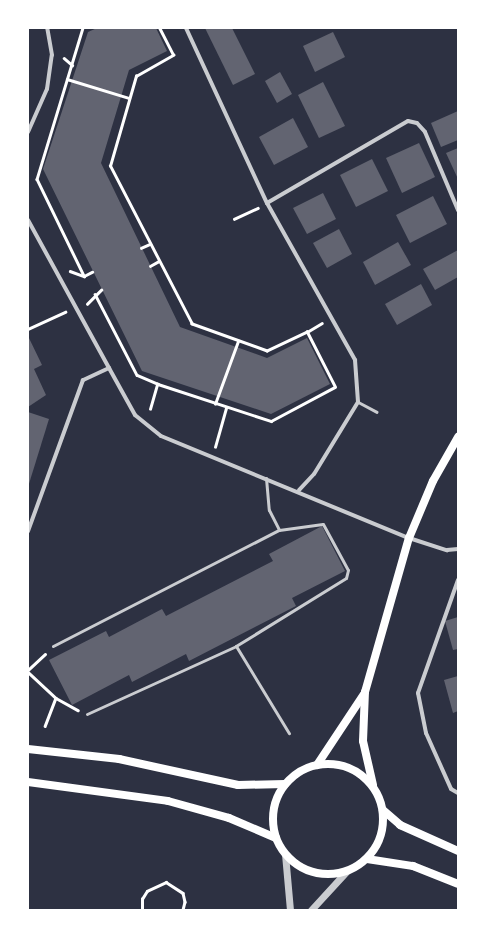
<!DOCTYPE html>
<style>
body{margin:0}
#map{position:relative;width:486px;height:938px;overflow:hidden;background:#2d3142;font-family:Raleway,sans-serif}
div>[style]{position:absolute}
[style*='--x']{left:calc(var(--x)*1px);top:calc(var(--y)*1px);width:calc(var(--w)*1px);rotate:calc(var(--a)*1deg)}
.building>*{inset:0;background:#626471}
.path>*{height:2.5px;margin:-1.25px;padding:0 1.25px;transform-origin:1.25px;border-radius:1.25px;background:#fff}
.service>*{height:3px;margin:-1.5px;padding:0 1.5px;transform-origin:1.5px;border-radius:1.5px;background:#caccd0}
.minor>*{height:4px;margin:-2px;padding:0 2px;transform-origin:2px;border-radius:2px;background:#caccd0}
.tertiary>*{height:7px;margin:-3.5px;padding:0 3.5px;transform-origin:3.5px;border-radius:3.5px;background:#caccd0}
.secondary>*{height:8px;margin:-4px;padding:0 4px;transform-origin:4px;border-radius:4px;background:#fff}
.secondary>.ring{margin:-4px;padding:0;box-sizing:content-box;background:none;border:8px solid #fff;border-radius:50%}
span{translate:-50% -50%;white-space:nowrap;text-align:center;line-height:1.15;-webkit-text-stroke:4px #fff;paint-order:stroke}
.frame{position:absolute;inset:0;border:29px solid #fff;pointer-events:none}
</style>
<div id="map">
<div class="building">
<i style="clip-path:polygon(97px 28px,156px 28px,167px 51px,129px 70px,101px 163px,180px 327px,267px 358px,307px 338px,330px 384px,271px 414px,142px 371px,43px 169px,88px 32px)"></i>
<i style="clip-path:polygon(205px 28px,232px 28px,255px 74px,233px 85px)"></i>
<i style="clip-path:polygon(333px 32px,345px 57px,315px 72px,303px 46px)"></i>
<i style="clip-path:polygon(280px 72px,292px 94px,277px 103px,265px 81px)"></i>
<i style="clip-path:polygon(323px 82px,345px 126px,319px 138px,298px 95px)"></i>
<i style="clip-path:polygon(458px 111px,458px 140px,441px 147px,431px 123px)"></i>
<i style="clip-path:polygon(293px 118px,308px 147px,274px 165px,259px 137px)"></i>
<i style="clip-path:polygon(419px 143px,435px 177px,402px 193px,386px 158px)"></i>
<i style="clip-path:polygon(458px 148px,458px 179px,446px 153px)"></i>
<i style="clip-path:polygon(372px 159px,388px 191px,356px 207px,340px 175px)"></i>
<i style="clip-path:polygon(323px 193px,336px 219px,307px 234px,293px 208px)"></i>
<i style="clip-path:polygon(433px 196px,447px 224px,410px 243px,396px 215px)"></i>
<i style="clip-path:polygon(339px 229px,352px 254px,327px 268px,313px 243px)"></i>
<i style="clip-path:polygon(398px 242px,411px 265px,375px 285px,363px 262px)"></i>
<i style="clip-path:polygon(458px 250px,458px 277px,435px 290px,423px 269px)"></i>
<i style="clip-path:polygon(421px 284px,432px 305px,397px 325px,385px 304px)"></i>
<i style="clip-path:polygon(28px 336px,42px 365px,34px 369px,46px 395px,28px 407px)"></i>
<i style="clip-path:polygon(28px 412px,49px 419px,28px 487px)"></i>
<i style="clip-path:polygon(322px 526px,345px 571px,292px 598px,296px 606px,189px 661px,186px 654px,132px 682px,129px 675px,72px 705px,49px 660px,106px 631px,109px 637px,162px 609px,166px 616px,273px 561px,269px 554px)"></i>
<i style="clip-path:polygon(458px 617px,458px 649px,453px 650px,445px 621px)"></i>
<i style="clip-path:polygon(458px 676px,458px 711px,453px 713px,444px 680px)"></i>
</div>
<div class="path">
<i style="--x:83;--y:28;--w:158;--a:106.9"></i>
<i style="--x:37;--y:179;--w:108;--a:64.1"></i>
<i style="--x:64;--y:58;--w:11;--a:41"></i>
<i style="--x:67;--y:79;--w:65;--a:17"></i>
<i style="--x:234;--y:219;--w:26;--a:-25"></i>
<i style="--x:141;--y:248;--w:10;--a:-24"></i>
<i style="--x:150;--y:266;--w:10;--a:-29"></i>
<i style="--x:70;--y:271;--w:15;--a:20"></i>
<i style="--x:84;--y:276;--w:9;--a:-27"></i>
<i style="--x:95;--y:294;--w:91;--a:62.6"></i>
<i style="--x:137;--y:375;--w:23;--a:23"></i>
<i style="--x:158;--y:384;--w:119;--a:18.1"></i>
<i style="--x:271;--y:421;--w:72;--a:-28"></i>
<i style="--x:335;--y:387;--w:62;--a:-117"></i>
<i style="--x:307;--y:332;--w:44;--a:154.6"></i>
<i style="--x:267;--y:351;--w:80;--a:-160.2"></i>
<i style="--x:192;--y:324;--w:178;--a:-117.4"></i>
<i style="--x:110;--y:166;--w:94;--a:-73.9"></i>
<i style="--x:136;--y:76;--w:43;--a:-29.6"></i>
<i style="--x:173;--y:55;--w:30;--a:-117"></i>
<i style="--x:87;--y:304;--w:20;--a:-45"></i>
<i style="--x:28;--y:329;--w:41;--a:-24.7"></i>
<i style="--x:307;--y:332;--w:17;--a:-31"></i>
<i style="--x:215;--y:404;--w:67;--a:-69.9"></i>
<i style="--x:150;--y:409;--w:26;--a:-74"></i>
<i style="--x:215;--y:447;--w:41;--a:-74.2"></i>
<i style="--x:28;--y:670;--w:23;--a:-43"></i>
<i style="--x:28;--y:672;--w:38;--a:43"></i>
<i style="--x:56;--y:698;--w:30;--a:111"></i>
<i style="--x:56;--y:698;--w:25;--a:29"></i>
<i style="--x:142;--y:910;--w:11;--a:-90"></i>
<i style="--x:142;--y:899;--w:9;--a:-58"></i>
<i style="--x:147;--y:891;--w:21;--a:-25"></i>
<i style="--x:166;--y:882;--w:20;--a:33"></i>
<i style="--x:183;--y:893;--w:9;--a:77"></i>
<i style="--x:185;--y:902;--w:8;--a:104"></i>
</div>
<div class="service">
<i style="--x:358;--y:402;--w:21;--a:28"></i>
<i style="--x:266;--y:478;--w:32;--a:85"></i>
<i style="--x:269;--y:510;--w:22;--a:63"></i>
<i style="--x:279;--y:530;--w:44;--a:-7.8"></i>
<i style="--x:323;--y:524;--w:52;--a:61.5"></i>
<i style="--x:348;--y:570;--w:8;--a:104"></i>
<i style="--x:346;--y:578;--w:129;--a:148.3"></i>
<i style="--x:236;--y:646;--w:102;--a:58.7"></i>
<i style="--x:53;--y:646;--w:254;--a:-27.2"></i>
<i style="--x:87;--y:714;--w:164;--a:-24.5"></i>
</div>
<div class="minor">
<i style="--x:186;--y:28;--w:193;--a:65.2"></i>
<i style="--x:267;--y:203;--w:180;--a:60.7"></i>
<i style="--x:355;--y:360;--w:42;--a:85.9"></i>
<i style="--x:358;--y:402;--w:84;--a:121.4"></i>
<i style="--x:314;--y:474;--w:22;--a:133"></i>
<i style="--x:28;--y:132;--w:47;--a:-66.2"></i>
<i style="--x:47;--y:89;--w:34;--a:-82"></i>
<i style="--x:52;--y:55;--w:27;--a:-100"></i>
<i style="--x:267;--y:203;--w:163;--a:-30.2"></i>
<i style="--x:408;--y:121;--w:9;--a:13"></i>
<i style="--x:417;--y:123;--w:12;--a:48"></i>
<i style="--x:425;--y:132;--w:85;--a:67.1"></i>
<i style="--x:28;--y:220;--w:169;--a:61.3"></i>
<i style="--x:109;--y:368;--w:29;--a:155"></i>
<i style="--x:83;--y:380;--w:161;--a:110"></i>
<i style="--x:109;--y:368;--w:54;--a:61"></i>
<i style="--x:135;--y:415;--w:33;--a:39"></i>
<i style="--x:161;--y:436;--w:268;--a:22.4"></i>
<i style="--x:409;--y:538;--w:40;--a:18"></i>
<i style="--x:447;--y:550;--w:11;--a:-5"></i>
<i style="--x:458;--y:580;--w:120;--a:109.5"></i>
<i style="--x:418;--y:693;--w:41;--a:78.7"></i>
<i style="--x:426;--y:733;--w:61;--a:65.9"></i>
<i style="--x:451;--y:789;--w:8;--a:30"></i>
</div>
<div class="tertiary">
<i style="--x:285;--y:854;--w:56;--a:84.9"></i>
<i style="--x:311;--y:910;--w:52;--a:-47.4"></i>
</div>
<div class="secondary">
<i style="--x:28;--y:749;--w:92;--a:6.3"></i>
<i style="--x:119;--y:759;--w:122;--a:12.3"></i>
<i style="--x:238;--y:785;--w:47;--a:-1.2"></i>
<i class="ring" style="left:273px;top:764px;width:102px;height:102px"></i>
<i style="--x:317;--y:765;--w:85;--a:-56.5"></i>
<i style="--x:28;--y:782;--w:141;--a:7.7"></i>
<i style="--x:168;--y:801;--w:63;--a:15.6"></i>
<i style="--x:229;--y:818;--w:51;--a:23.1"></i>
<i style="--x:373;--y:785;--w:45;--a:-102.8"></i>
<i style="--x:363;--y:741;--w:49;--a:-87.7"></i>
<i style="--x:365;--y:692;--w:160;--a:-74.1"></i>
<i style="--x:409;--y:538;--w:62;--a:-67.2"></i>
<i style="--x:433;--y:481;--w:51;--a:-60.4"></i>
<i style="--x:383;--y:810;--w:23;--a:41"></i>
<i style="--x:400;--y:825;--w:64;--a:24.1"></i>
<i style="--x:367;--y:859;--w:47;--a:8.7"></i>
<i style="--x:413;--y:866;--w:48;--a:21.8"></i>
</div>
<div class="frame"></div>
</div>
